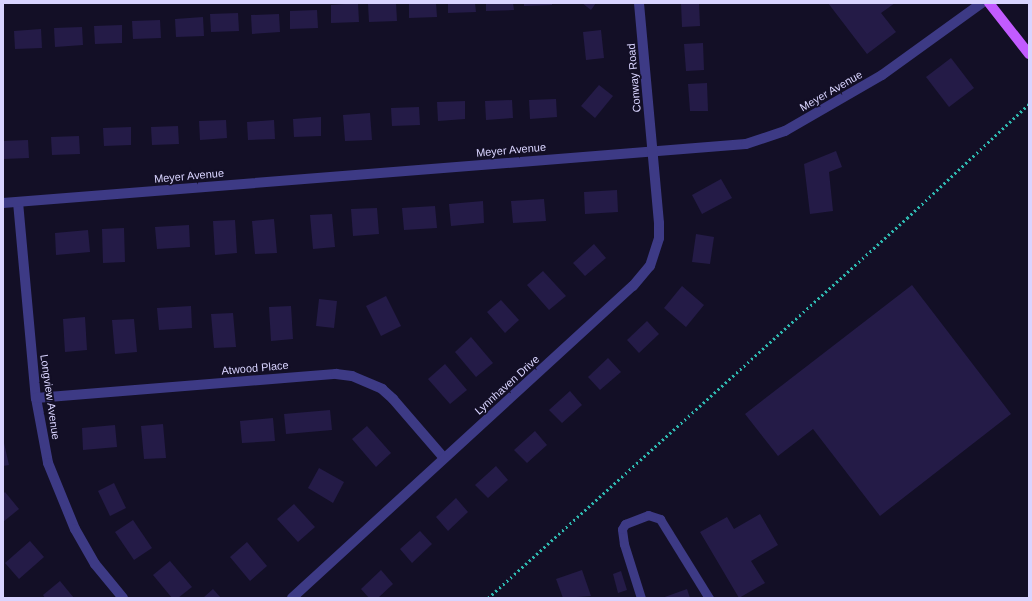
<!DOCTYPE html>
<style>
body{margin:0}
#map{position:relative;width:1032px;height:601px;overflow:hidden;background:#130f26;font-family:Helvetica,sans-serif}
div>[style]{position:absolute}
[style*='--x']{left:calc(var(--x)*1px);top:calc(var(--y)*1px);width:calc(var(--w)*1px);rotate:calc(var(--a)*1deg)}
.building>*{inset:0;background:#241b47}
.path>*{height:2.5px;margin-top:-1.25px;transform-origin:0;background:repeating-linear-gradient(90deg,#2fb8b0 0 2px,transparent 0 5px)}
.service>*{height:9px;margin:-4.5px;padding:0 4.5px;transform-origin:4.5px;border-radius:4.5px;background:#3d3a85}
.minor>*{height:10px;margin:-5px;padding:0 5px;transform-origin:5px;border-radius:5px;background:#3d3a85}
.primary>*{height:10px;margin:-5px;padding:0 5px;transform-origin:5px;border-radius:5px;background:#c25bff}
span{translate:-50% -50%;white-space:nowrap;text-align:center;line-height:1.15;-webkit-text-stroke:3.5px #130f26;paint-order:stroke}
.street-label{font-size:11px;color:#d9d4ff}
.frame{position:absolute;inset:0;border:4px solid #d9d4ff;pointer-events:none}
</style>
<div id="map">
<div class="building">
<i style="clip-path:polygon(358px 3px,359px 22px,331px 23px,331px 5px)"></i>
<i style="clip-path:polygon(384px 3px,396px 3px,397px 21px,369px 22px,368px 4px)"></i>
<i style="clip-path:polygon(409px 3px,436px 3px,437px 17px,409px 18px)"></i>
<i style="clip-path:polygon(448px 3px,475px 3px,476px 12px,448px 13px)"></i>
<i style="clip-path:polygon(486px 3px,513px 3px,514px 10px,486px 11px)"></i>
<i style="clip-path:polygon(524px 3px,552px 3px,552px 5px,524px 6px)"></i>
<i style="clip-path:polygon(582px 3px,596px 3px,591px 10px)"></i>
<i style="clip-path:polygon(681px 3px,699px 3px,700px 26px,682px 27px)"></i>
<i style="clip-path:polygon(828px 3px,895px 3px,881px 13px,896px 32px,867px 54px)"></i>
<i style="clip-path:polygon(317px 10px,318px 28px,290px 29px,290px 11px)"></i>
<i style="clip-path:polygon(238px 13px,239px 31px,211px 32px,210px 14px)"></i>
<i style="clip-path:polygon(279px 14px,280px 32px,252px 34px,251px 15px)"></i>
<i style="clip-path:polygon(203px 17px,204px 36px,176px 37px,175px 19px)"></i>
<i style="clip-path:polygon(160px 20px,161px 38px,133px 39px,132px 21px)"></i>
<i style="clip-path:polygon(122px 25px,122px 43px,95px 44px,94px 26px)"></i>
<i style="clip-path:polygon(82px 27px,83px 45px,55px 47px,54px 28px)"></i>
<i style="clip-path:polygon(41px 29px,42px 48px,15px 49px,14px 31px)"></i>
<i style="clip-path:polygon(601px 30px,604px 58px,586px 60px,583px 32px)"></i>
<i style="clip-path:polygon(703px 43px,704px 70px,686px 71px,684px 44px)"></i>
<i style="clip-path:polygon(951px 58px,974px 88px,949px 107px,926px 77px)"></i>
<i style="clip-path:polygon(707px 83px,708px 111px,690px 111px,688px 84px)"></i>
<i style="clip-path:polygon(599px 85px,613px 96px,595px 118px,581px 106px)"></i>
<i style="clip-path:polygon(556px 99px,557px 117px,530px 119px,529px 100px)"></i>
<i style="clip-path:polygon(512px 100px,513px 118px,486px 120px,485px 101px)"></i>
<i style="clip-path:polygon(465px 101px,465px 119px,438px 121px,437px 102px)"></i>
<i style="clip-path:polygon(419px 107px,420px 125px,392px 126px,391px 108px)"></i>
<i style="clip-path:polygon(370px 113px,372px 140px,345px 141px,343px 115px)"></i>
<i style="clip-path:polygon(321px 117px,321px 136px,294px 137px,293px 119px)"></i>
<i style="clip-path:polygon(226px 120px,227px 138px,200px 140px,199px 121px)"></i>
<i style="clip-path:polygon(274px 120px,275px 139px,248px 140px,247px 122px)"></i>
<i style="clip-path:polygon(178px 126px,179px 144px,152px 145px,151px 127px)"></i>
<i style="clip-path:polygon(131px 127px,131px 145px,104px 146px,103px 128px)"></i>
<i style="clip-path:polygon(79px 136px,80px 154px,52px 155px,51px 137px)"></i>
<i style="clip-path:polygon(28px 140px,29px 158px,3px 159px,3px 141px)"></i>
<i style="clip-path:polygon(836px 151px,842px 167px,829px 172px,833px 211px,810px 214px,804px 164px)"></i>
<i style="clip-path:polygon(721px 179px,732px 198px,702px 214px,692px 195px)"></i>
<i style="clip-path:polygon(617px 190px,618px 212px,585px 214px,584px 192px)"></i>
<i style="clip-path:polygon(544px 199px,546px 221px,513px 223px,511px 201px)"></i>
<i style="clip-path:polygon(483px 201px,484px 223px,451px 226px,449px 204px)"></i>
<i style="clip-path:polygon(435px 206px,437px 228px,404px 230px,402px 208px)"></i>
<i style="clip-path:polygon(377px 208px,379px 234px,353px 236px,351px 209px)"></i>
<i style="clip-path:polygon(332px 214px,335px 247px,313px 249px,310px 215px)"></i>
<i style="clip-path:polygon(274px 219px,277px 253px,255px 254px,252px 221px)"></i>
<i style="clip-path:polygon(235px 220px,237px 253px,215px 255px,213px 221px)"></i>
<i style="clip-path:polygon(189px 225px,190px 247px,157px 249px,155px 227px)"></i>
<i style="clip-path:polygon(124px 228px,125px 262px,103px 263px,102px 229px)"></i>
<i style="clip-path:polygon(88px 230px,90px 252px,56px 255px,55px 233px)"></i>
<i style="clip-path:polygon(696px 234px,714px 237px,710px 264px,692px 262px)"></i>
<i style="clip-path:polygon(594px 244px,606px 258px,585px 276px,573px 263px)"></i>
<i style="clip-path:polygon(543px 271px,566px 296px,549px 310px,527px 285px)"></i>
<i style="clip-path:polygon(912px 285px,1011px 414px,880px 516px,813px 429px,778px 456px,745px 414px)"></i>
<i style="clip-path:polygon(682px 286px,704px 305px,686px 327px,664px 308px)"></i>
<i style="clip-path:polygon(386px 296px,401px 326px,381px 336px,366px 306px)"></i>
<i style="clip-path:polygon(319px 299px,337px 301px,334px 328px,316px 326px)"></i>
<i style="clip-path:polygon(501px 300px,519px 320px,505px 333px,487px 312px)"></i>
<i style="clip-path:polygon(191px 306px,192px 328px,159px 330px,157px 308px)"></i>
<i style="clip-path:polygon(291px 306px,293px 339px,271px 341px,269px 307px)"></i>
<i style="clip-path:polygon(233px 313px,236px 347px,214px 348px,211px 314px)"></i>
<i style="clip-path:polygon(85px 317px,87px 350px,65px 352px,63px 319px)"></i>
<i style="clip-path:polygon(134px 319px,137px 352px,115px 354px,112px 320px)"></i>
<i style="clip-path:polygon(647px 321px,659px 334px,639px 353px,627px 340px)"></i>
<i style="clip-path:polygon(471px 337px,493px 363px,476px 377px,455px 352px)"></i>
<i style="clip-path:polygon(608px 358px,621px 372px,600px 390px,588px 377px)"></i>
<i style="clip-path:polygon(445px 364px,467px 390px,450px 404px,428px 379px)"></i>
<i style="clip-path:polygon(570px 391px,582px 405px,562px 423px,549px 410px)"></i>
<i style="clip-path:polygon(330px 410px,332px 430px,286px 434px,284px 414px)"></i>
<i style="clip-path:polygon(273px 418px,275px 441px,242px 443px,240px 421px)"></i>
<i style="clip-path:polygon(163px 424px,166px 458px,144px 459px,141px 426px)"></i>
<i style="clip-path:polygon(115px 425px,117px 447px,83px 450px,82px 428px)"></i>
<i style="clip-path:polygon(367px 426px,391px 453px,376px 467px,352px 439px)"></i>
<i style="clip-path:polygon(535px 431px,547px 445px,527px 463px,514px 450px)"></i>
<i style="clip-path:polygon(4px 443px,9px 465px,3px 466px,3px 444px)"></i>
<i style="clip-path:polygon(496px 466px,508px 480px,488px 498px,475px 485px)"></i>
<i style="clip-path:polygon(319px 468px,344px 482px,333px 503px,308px 488px)"></i>
<i style="clip-path:polygon(114px 483px,126px 508px,110px 516px,98px 491px)"></i>
<i style="clip-path:polygon(5px 492px,19px 509px,3px 522px,3px 494px)"></i>
<i style="clip-path:polygon(456px 498px,468px 512px,448px 531px,436px 517px)"></i>
<i style="clip-path:polygon(294px 504px,315px 527px,298px 542px,277px 519px)"></i>
<i style="clip-path:polygon(760px 514px,778px 545px,751px 561px,765px 583px,739px 598px,700px 532px,727px 517px,734px 529px)"></i>
<i style="clip-path:polygon(133px 520px,152px 548px,134px 560px,115px 532px)"></i>
<i style="clip-path:polygon(420px 531px,432px 544px,412px 563px,400px 549px)"></i>
<i style="clip-path:polygon(30px 541px,44px 557px,19px 579px,5px 563px)"></i>
<i style="clip-path:polygon(247px 542px,267px 566px,250px 581px,230px 557px)"></i>
<i style="clip-path:polygon(170px 561px,192px 587px,178px 598px,172px 598px,153px 575px)"></i>
<i style="clip-path:polygon(381px 570px,393px 584px,378px 598px,369px 598px,361px 589px)"></i>
<i style="clip-path:polygon(582px 570px,591px 596px,563px 598px,556px 579px)"></i>
<i style="clip-path:polygon(621px 571px,627px 590px,618px 593px,613px 574px)"></i>
<i style="clip-path:polygon(60px 581px,74px 598px,45px 598px,43px 595px)"></i>
<i style="clip-path:polygon(213px 589px,221px 598px,203px 598px)"></i>
<i style="clip-path:polygon(687px 589px,690px 598px,662px 598px)"></i>
</div>
<div class="path">
<i style="--x:488;--y:598;--w:566;--a:-42.21"></i>
<i style="--x:907;--y:218;--w:167;--a:-43.1"></i>
</div>
<div class="service">
<i style="--x:641;--y:598;--w:57;--a:-107.5"></i>
<i style="--x:624;--y:544;--w:15;--a:-98"></i>
<i style="--x:622;--y:529;--w:6;--a:-59"></i>
<i style="--x:625;--y:524;--w:25;--a:-21"></i>
<i style="--x:648;--y:515;--w:13;--a:18"></i>
<i style="--x:660;--y:519;--w:93;--a:58.2"></i>
</div>
<div class="minor">
<i style="--x:18;--y:202;--w:197;--a:84.8"></i>
<i style="--x:36;--y:398;--w:66;--a:79.5"></i>
<i style="--x:48;--y:463;--w:71;--a:67.8"></i>
<i style="--x:75;--y:529;--w:40;--a:60.3"></i>
<i style="--x:95;--y:564;--w:44;--a:50.5"></i>
<i style="--x:3;--y:203;--w:745;--a:-4.54"></i>
<i style="--x:746;--y:144;--w:41;--a:-18.4"></i>
<i style="--x:785;--y:131;--w:112;--a:-30"></i>
<i style="--x:882;--y:75;--w:123;--a:-35.8"></i>
<i style="--x:36;--y:398;--w:301;--a:-4.6"></i>
<i style="--x:336;--y:374;--w:16;--a:7"></i>
<i style="--x:352;--y:376;--w:33;--a:23"></i>
<i style="--x:382;--y:389;--w:15;--a:42"></i>
<i style="--x:393;--y:399;--w:78;--a:49.2"></i>
<i style="--x:292;--y:598;--w:462;--a:-42.5"></i>
<i style="--x:633;--y:286;--w:26;--a:-50"></i>
<i style="--x:650;--y:266;--w:29;--a:-72"></i>
<i style="--x:659;--y:238;--w:15;--a:-90"></i>
<i style="--x:659;--y:223;--w:221;--a:-95.2"></i>
</div>
<div class="primary">
<i style="--x:989;--y:3;--w:65;--a:51.9"></i>
</div>
<div class="street-label">
<span style="left:634px;top:78px;rotate:-95deg">Conway Road</span>
<span style="left:831px;top:91px;rotate:-30deg">Meyer Avenue</span>
<span style="left:511px;top:150px;rotate:-5deg">Meyer Avenue</span>
<span style="left:189px;top:176px;rotate:-5deg">Meyer Avenue</span>
<span style="left:255px;top:368px;rotate:-5deg">Atwood Place</span>
<span style="left:507px;top:385px;rotate:-42deg">Lynnhaven Drive</span>
<span style="left:50px;top:397px;rotate:82deg">Longview Avenue</span>
</div>
<div class="frame"></div>
</div>
